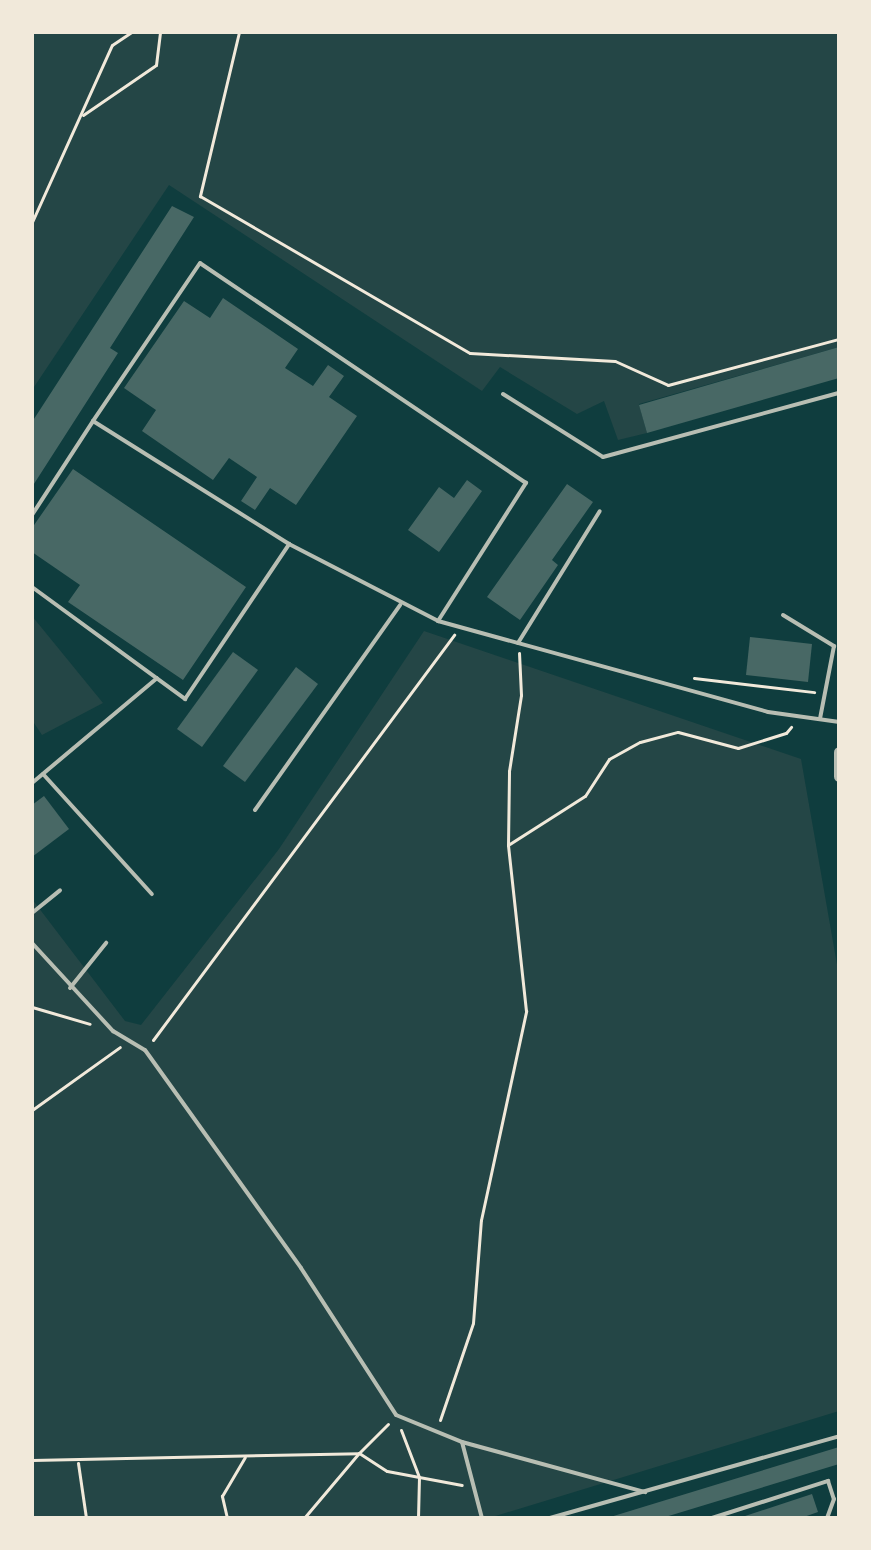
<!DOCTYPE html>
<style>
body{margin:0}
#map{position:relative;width:871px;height:1550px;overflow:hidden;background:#0f3d3e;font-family:Inter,sans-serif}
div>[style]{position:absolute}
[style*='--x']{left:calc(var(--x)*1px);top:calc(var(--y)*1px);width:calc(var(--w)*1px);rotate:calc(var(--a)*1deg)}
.green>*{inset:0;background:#244646}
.building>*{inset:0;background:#486865}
.path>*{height:3px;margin:-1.5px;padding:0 1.5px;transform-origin:1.5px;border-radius:1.5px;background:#f1e9da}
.service>*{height:4px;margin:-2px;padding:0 2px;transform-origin:2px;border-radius:2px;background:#b8beb3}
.tertiary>*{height:11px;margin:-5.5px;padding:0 5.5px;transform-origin:5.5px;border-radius:5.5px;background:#b8beb3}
span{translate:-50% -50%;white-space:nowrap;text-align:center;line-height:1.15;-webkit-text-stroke:6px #f1e9da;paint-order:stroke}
.frame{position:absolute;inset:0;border:34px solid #f1e9da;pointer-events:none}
</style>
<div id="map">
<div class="green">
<i style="clip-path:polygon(32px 32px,839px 32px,839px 347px,639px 404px,647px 433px,618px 440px,604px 401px,577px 414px,500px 367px,482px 391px,169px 185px,32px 390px)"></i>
<i style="clip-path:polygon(32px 616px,103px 703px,42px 735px,32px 720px)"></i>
<i style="clip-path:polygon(424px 631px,801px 759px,839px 976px,839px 1411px,489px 1518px,32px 1518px,32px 899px,125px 1021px,141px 1025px,279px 849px)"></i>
</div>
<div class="building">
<i style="clip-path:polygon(172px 206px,194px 217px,110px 348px,118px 353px,32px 487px,32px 422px)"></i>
<i style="clip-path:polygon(223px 298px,298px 349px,285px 368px,313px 386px,328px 365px,344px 376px,329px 397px,357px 416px,296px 505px,270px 488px,255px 510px,241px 501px,257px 477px,229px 458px,213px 480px,142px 431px,156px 410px,124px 388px,184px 301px,210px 318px)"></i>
<i style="clip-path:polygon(839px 347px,839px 378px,647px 433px,639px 405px)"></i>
<i style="clip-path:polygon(73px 469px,246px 587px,183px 680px,68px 602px,80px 585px,32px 552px,32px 528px)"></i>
<i style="clip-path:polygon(467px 480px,482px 491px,439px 552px,408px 530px,439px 487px,454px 498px)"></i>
<i style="clip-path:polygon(567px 484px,593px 502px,552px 560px,558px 565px,520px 620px,487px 597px)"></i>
<i style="clip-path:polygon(750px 637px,812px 644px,808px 682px,746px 675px)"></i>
<i style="clip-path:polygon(233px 652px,258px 670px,202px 747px,177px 729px)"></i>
<i style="clip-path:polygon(296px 667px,318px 684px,245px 782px,223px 766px)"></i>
<i style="clip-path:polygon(44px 796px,69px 829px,32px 857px,32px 805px)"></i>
<i style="clip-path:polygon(839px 1447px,839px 1464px,662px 1518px,607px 1518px)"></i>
<i style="clip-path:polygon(812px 1494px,818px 1512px,801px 1518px,739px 1518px)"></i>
</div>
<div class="path">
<i style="--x:239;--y:32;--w:169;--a:103.4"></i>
<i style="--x:200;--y:196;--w:312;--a:30.2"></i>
<i style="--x:470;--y:353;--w:145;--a:3.2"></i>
<i style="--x:615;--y:361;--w:58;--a:24.4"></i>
<i style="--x:668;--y:385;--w:177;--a:-15.1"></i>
<i style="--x:83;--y:115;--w:88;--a:-34.4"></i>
<i style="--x:156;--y:65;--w:33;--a:-83"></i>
<i style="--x:32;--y:222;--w:194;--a:-65.7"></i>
<i style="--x:112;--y:45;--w:23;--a:-34"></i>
<i style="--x:694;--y:678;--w:121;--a:6.7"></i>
<i style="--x:508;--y:845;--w:74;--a:-89.2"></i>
<i style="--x:509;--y:771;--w:77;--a:-81"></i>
<i style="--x:521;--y:695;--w:42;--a:-92.7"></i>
<i style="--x:32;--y:1007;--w:60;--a:16.3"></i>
<i style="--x:153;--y:1040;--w:505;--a:-53.38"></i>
<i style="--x:32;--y:1110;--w:108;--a:-35.6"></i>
<i style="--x:440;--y:1420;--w:102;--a:-71.2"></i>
<i style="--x:473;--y:1323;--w:103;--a:-85.6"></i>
<i style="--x:481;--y:1220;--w:214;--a:-77.8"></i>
<i style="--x:526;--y:1011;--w:167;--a:-96.2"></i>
<i style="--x:508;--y:845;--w:91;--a:-32.5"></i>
<i style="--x:585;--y:796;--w:44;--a:-57"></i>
<i style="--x:609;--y:759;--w:35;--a:-29"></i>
<i style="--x:640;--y:742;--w:39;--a:-15"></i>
<i style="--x:678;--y:732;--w:62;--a:14.9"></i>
<i style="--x:738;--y:748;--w:50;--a:-17.4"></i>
<i style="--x:786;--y:733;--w:8;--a:-50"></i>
<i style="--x:401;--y:1430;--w:50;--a:69"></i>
<i style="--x:419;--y:1477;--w:41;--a:91.4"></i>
<i style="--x:32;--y:1460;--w:327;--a:-1.2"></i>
<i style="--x:359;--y:1453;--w:41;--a:-45"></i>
<i style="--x:78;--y:1463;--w:56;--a:81.7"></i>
<i style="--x:227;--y:1518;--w:23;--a:-103"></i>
<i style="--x:222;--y:1496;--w:45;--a:-59.5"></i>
<i style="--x:304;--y:1518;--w:85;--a:-49.8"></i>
<i style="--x:359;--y:1453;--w:33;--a:33"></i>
<i style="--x:387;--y:1471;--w:76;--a:10.6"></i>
</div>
<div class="service">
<i style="--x:503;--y:394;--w:118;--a:32.2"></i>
<i style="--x:603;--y:457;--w:245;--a:-15.2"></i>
<i style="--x:32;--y:515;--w:112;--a:-57"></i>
<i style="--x:32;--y:587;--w:190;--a:36.2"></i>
<i style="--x:185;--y:699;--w:187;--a:-56.1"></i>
<i style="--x:783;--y:615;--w:60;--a:31.3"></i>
<i style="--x:834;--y:646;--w:74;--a:100.9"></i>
<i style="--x:438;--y:621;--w:164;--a:-57.5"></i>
<i style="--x:526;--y:483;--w:393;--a:-146"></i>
<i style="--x:200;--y:263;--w:191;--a:124.1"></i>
<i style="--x:93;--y:421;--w:231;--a:32.1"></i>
<i style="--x:289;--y:544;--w:168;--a:27.3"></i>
<i style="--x:438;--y:621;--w:342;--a:15.4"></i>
<i style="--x:768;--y:712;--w:72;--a:8"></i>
<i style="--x:518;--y:643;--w:155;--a:-58.2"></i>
<i style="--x:43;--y:774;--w:162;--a:47.8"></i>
<i style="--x:32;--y:783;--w:163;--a:-40"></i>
<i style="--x:255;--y:810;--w:251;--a:-54.7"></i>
<i style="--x:32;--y:913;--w:36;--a:-39"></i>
<i style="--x:32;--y:943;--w:120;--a:47.4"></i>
<i style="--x:113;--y:1031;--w:37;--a:31"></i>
<i style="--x:145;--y:1050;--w:268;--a:54.4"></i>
<i style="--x:301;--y:1268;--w:175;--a:57.1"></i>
<i style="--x:396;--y:1415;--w:71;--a:22.2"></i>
<i style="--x:462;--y:1442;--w:190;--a:15.3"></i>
<i style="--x:70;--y:988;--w:58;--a:-51.3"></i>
<i style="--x:462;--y:1442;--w:79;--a:75.3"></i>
<i style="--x:550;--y:1518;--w:300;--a:-15.8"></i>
<i style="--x:712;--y:1518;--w:122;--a:-17.7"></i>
<i style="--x:828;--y:1481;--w:19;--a:72"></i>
<i style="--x:834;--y:1499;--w:20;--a:110"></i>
</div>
<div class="tertiary">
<i style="--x:839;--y:752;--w:24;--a:90"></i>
</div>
<div class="frame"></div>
</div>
